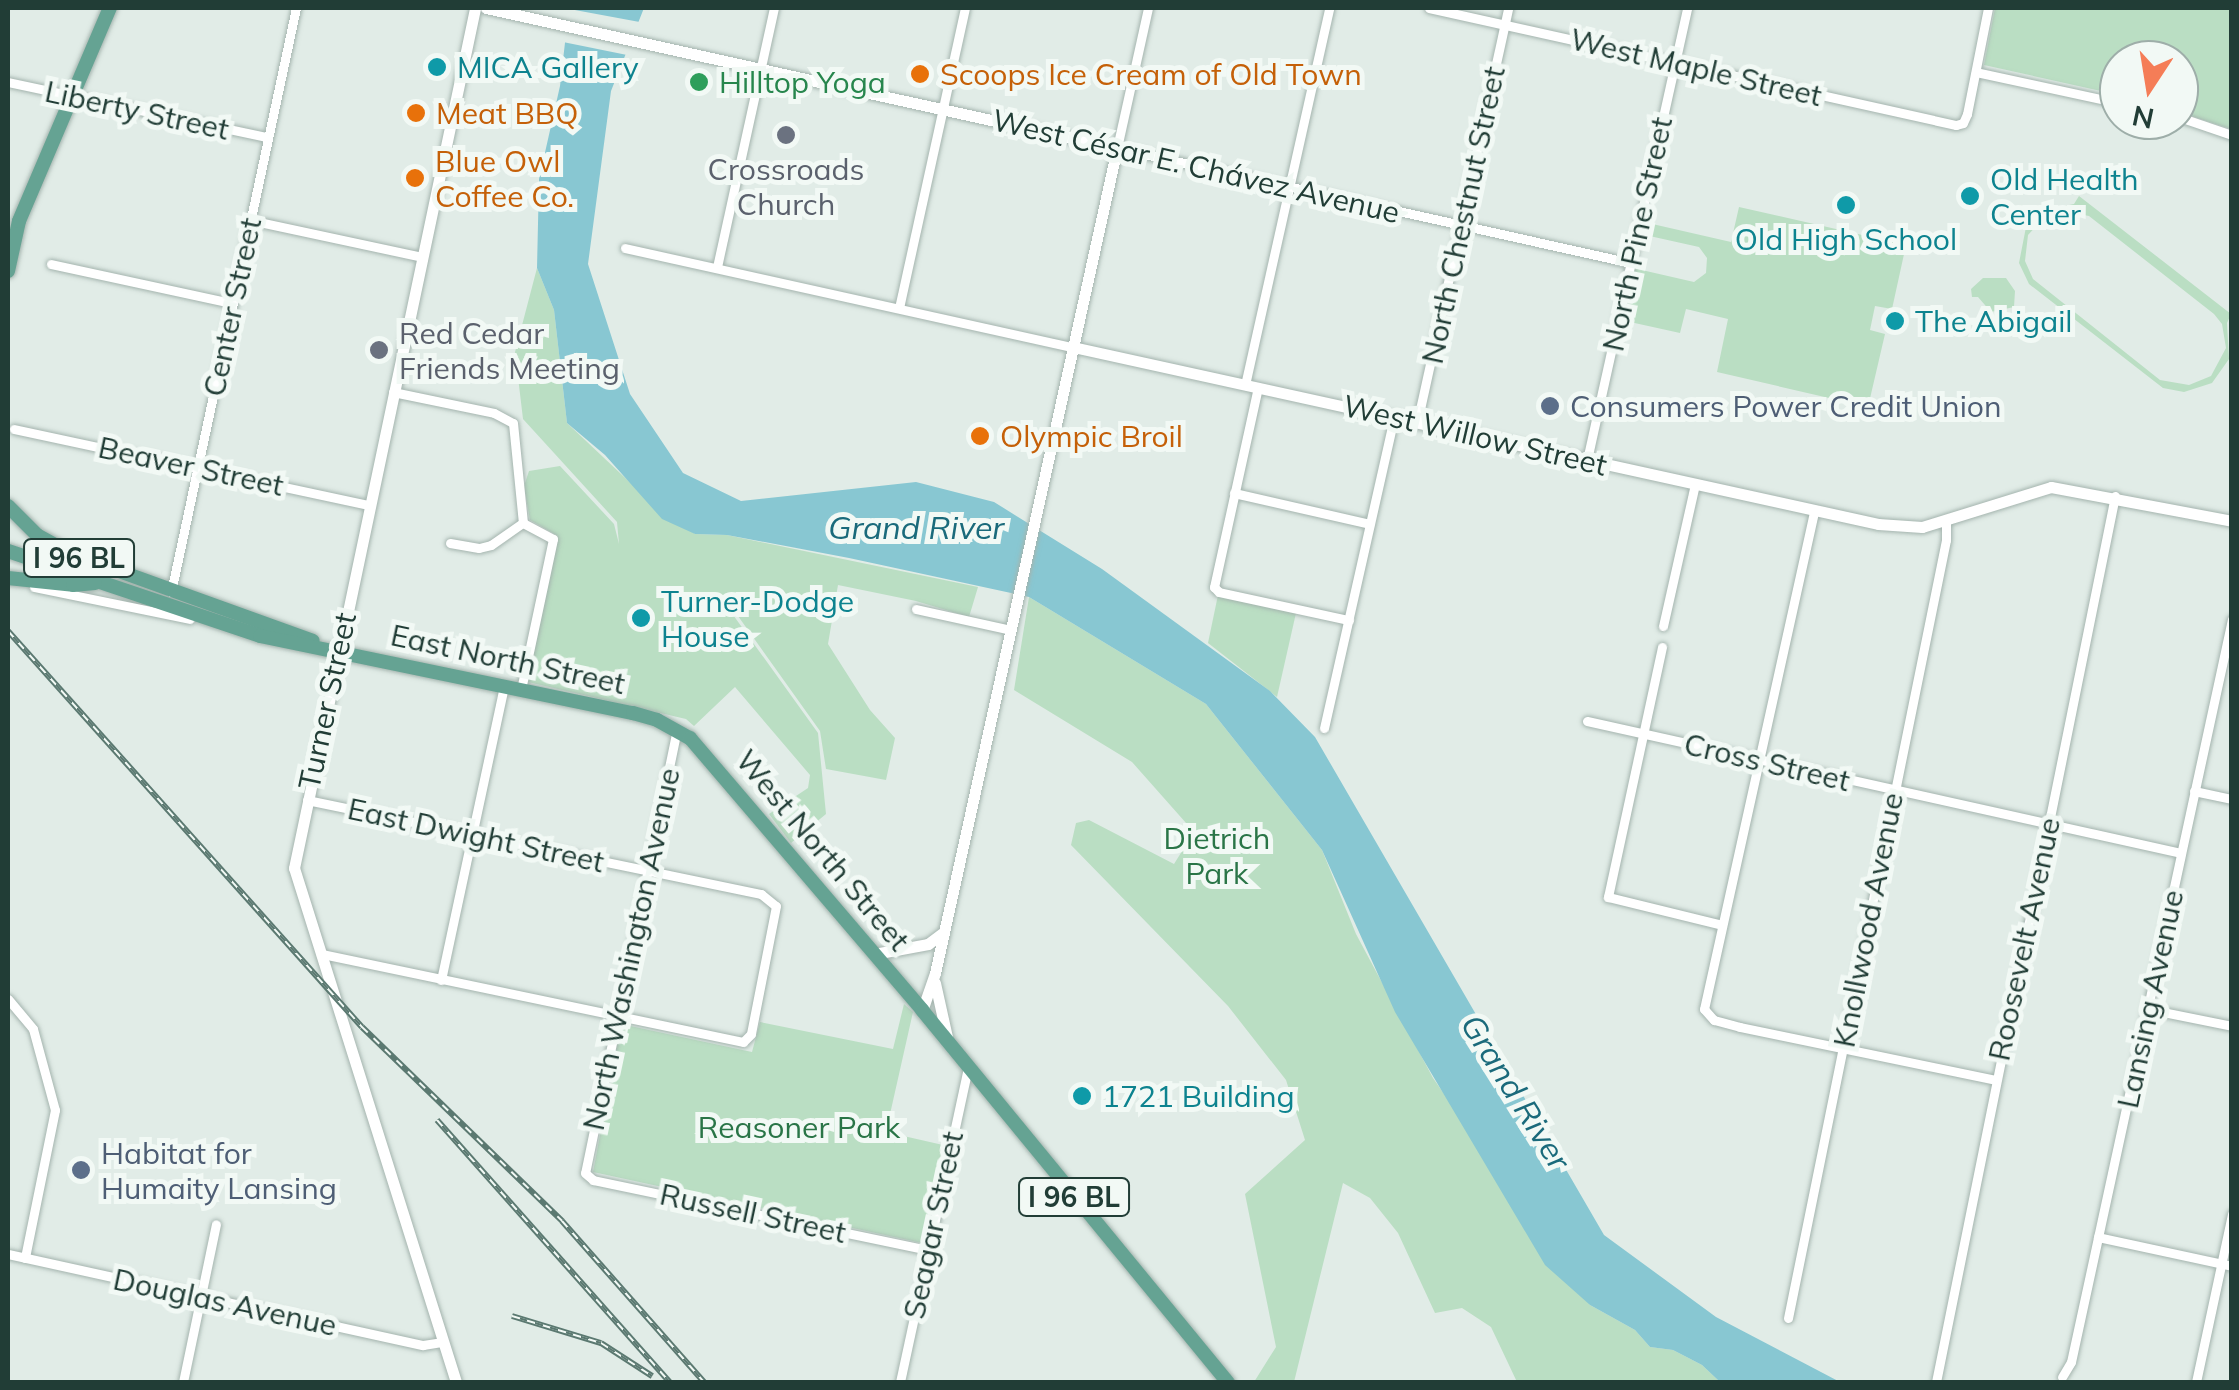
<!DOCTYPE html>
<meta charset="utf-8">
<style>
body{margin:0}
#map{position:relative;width:2239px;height:1390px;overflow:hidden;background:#e1ece7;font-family:Mulish,sans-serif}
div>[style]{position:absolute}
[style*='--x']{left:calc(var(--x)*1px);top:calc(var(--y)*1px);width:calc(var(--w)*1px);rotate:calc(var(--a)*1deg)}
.green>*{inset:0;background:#badec3}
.water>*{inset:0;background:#88c7d2}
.pier>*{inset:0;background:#e1ece7}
.roads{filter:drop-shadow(0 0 2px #a4b4ae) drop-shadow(0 0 2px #a4b4ae)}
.minor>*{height:9px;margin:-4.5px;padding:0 4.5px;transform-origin:4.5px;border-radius:4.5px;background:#fff}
.tertiary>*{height:11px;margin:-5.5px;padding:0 5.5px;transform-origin:5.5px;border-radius:5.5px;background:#fff}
.primary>*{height:14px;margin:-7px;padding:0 7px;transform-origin:7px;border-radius:7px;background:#65a393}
.rail>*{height:6px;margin-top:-3px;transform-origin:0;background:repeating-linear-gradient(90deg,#f2f9f5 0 8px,#5b7971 0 16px);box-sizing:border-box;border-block:2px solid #5b7971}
.dots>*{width:28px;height:28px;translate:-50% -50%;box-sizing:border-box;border:5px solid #f2f9f5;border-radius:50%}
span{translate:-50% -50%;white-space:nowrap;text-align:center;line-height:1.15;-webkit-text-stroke:10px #f2f9f5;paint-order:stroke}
.shield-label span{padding:2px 8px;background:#f2f9f5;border:2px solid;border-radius:8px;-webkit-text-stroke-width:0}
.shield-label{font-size:28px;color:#213d36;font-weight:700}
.culture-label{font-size:30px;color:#0d838f}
.left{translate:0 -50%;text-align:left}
.street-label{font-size:30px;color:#213d36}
.food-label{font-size:30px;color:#c56008}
.leisure-label{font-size:30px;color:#27864d}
.worship-label{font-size:30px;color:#5b616d}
.service-label{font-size:30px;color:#4e5e75}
.park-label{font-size:30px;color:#2a7547}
.water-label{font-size:32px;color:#1a6a7b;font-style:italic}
.frame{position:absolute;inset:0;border:10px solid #213d36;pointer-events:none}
.north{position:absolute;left:2099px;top:40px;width:100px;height:100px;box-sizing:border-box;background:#f2f9f5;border:2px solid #9eaea9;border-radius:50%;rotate:192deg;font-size:28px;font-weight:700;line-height:40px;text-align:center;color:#213d36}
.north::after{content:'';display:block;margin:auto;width:35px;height:45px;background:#f57d57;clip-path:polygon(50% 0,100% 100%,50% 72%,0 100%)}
</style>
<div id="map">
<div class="green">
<i style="clip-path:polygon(1995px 8px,2231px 8px,2231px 129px,2179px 112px,2179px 60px,2119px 60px,2119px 95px,1984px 65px)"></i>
<i style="clip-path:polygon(evenodd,2079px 196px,2231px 314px,2227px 323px,2229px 359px,2212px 383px,2184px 392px,2163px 388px,2029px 284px,2019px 263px,2026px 227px,2045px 210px,2074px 204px,2079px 196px,2063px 211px,2089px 216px,2214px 314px,2222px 324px,2226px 348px,2211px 376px,2189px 385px,2160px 380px,2033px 279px,2025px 261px,2028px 235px,2043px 219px,2063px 211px)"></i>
<i style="clip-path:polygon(1739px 207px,1906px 245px,1892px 309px,1875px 306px,1870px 330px,1885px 334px,1868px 407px,1717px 372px,1728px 319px,1686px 309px,1680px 333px,1621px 320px,1633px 268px,1694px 282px,1706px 273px,1707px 258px,1699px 247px,1645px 235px,1648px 223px,1731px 242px)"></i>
<i style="clip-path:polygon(537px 268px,554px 310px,567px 423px,638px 490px,695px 534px,727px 535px,978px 587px,969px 617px,916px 601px,838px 585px,828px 644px,870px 710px,895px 738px,886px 780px,826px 769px,820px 731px,733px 609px,690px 594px,731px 612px,818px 733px,826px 814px,791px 843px,769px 814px,808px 788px,810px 775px,735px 687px,694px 726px,686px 719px,528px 682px,558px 536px,530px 520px,524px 486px,529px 471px,560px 466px,614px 524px,619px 544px,617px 522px,523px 419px,515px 352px)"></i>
<i style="clip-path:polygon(1983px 278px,2006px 278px,2015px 291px,2014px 307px,1991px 312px,1978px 297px,1972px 297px,1971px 289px)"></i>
<i style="clip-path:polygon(1218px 595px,1296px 613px,1277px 697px,1208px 643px)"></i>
<i style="clip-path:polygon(1029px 597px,1206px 704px,1322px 850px,1356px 934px,1433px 1078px,1590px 1305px,1635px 1330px,1650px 1347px,1673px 1350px,1702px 1365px,1720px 1382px,1517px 1382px,1491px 1327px,1462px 1308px,1435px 1313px,1398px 1233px,1370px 1198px,1343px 1183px,1294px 1382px,1254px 1382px,1276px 1347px,1245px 1194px,1305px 1140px,1286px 1080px,1228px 1006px,1071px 845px,1076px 823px,1089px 820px,1174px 864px,1194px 832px,1132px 762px,1014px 690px)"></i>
<i style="clip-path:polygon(904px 1004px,913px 1012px,886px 1132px,943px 1145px,922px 1243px,593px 1172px,621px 1024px,752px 1052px,760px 1022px,893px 1049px)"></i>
</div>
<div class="water">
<i style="clip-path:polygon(569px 8px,644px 8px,611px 91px,588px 264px,630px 394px,683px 473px,741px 501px,916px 482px,994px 502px,1102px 569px,1270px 691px,1315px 737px,1604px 1235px,1716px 1317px,1840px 1382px,1720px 1382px,1702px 1365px,1673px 1350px,1650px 1347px,1635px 1330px,1590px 1305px,1545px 1265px,1395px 1012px,1322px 850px,1206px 704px,1029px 597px,849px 558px,727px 535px,695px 534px,662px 519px,605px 455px,567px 423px,554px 310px,537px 268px,539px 179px,560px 86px)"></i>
</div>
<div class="pier">
<i style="clip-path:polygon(564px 8px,645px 23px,632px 56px,558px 41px)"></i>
</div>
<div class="roads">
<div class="minor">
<i style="--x:1148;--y:8;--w:143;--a:102.5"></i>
<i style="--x:1117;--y:148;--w:527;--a:12.61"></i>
<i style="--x:1429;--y:8;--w:540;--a:12.52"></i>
<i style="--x:1956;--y:125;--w:7;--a:-16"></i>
<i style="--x:1963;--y:123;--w:10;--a:-66"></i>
<i style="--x:1967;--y:114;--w:108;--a:-78.8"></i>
<i style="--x:1976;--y:72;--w:146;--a:12.2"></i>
<i style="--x:8;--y:82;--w:265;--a:12"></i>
<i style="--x:2179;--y:117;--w:56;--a:18.8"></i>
<i style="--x:250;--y:220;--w:176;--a:12.1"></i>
<i style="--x:625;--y:248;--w:459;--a:12.5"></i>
<i style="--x:51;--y:264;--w:185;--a:12.2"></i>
<i style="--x:717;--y:267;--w:265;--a:-77.6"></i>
<i style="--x:899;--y:308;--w:307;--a:-77.6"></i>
<i style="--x:1245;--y:385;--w:386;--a:-77.4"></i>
<i style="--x:1258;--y:387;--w:205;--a:102.4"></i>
<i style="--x:1214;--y:587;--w:7;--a:45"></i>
<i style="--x:1219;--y:592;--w:133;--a:12.2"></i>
<i style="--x:393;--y:392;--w:103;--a:11.7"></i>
<i style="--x:494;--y:413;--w:21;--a:28"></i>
<i style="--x:513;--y:423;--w:100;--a:84.3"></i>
<i style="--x:523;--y:523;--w:34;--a:28"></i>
<i style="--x:553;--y:539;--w:154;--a:102"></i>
<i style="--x:1417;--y:423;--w:425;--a:-77.6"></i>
<i style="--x:14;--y:429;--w:362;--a:12.1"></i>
<i style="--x:1587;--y:460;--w:463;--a:-77.5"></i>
<i style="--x:1234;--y:493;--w:139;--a:12.8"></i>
<i style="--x:1814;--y:512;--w:509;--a:102.48"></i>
<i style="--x:1704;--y:1009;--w:15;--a:48"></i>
<i style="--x:1714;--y:1020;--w:27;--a:15"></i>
<i style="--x:1740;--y:1027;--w:260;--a:11.7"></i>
<i style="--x:450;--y:543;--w:29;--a:10"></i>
<i style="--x:479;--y:548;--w:12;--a:-14"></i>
<i style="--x:491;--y:545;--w:39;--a:-35"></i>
<i style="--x:34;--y:587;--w:159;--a:11.6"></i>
<i style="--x:171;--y:592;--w:597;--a:-77.92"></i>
<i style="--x:916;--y:609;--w:97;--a:12.5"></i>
<i style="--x:1663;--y:626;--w:146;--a:-77.3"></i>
<i style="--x:1662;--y:647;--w:256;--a:102.2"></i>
<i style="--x:1608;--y:897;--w:117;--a:13.8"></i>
<i style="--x:1587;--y:721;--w:608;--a:12.53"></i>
<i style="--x:1324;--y:728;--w:319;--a:-77.3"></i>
<i style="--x:677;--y:729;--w:453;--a:101.7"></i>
<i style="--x:585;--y:1173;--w:11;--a:41"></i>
<i style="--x:593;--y:1180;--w:341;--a:11.8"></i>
<i style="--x:2194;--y:791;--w:39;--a:12"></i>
<i style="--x:307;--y:800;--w:464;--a:11.7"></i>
<i style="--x:761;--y:894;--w:19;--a:39"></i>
<i style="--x:776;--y:906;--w:130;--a:101.1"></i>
<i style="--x:751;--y:1034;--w:11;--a:135"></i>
<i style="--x:743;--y:1042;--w:431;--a:-168.2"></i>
<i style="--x:441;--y:980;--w:301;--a:-77.9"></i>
<i style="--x:8;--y:999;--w:39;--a:50"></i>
<i style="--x:33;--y:1029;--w:84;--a:74.8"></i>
<i style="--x:55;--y:1110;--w:151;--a:101.5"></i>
<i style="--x:2148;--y:1009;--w:86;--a:11.4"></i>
<i style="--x:2098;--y:1237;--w:137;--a:12.2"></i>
<i style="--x:8;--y:1254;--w:425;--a:12.4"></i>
<i style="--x:423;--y:1345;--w:20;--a:-9"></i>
<i style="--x:1788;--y:1318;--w:794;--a:-78.52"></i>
<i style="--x:1946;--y:540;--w:19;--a:-90"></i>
<i style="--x:2062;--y:1377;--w:17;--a:-59"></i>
<i style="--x:2071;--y:1362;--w:760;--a:-77.77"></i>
<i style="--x:183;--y:1382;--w:161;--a:-78.2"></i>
<i style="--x:900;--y:1382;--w:321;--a:-77.8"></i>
<i style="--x:1936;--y:1382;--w:904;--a:-78.58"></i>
<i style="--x:2196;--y:1382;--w:172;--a:-77.9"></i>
</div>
<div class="tertiary">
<i style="--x:486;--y:8;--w:646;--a:12.51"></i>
<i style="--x:1117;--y:148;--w:845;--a:102.44"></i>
<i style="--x:935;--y:973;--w:39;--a:109"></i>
<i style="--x:1073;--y:347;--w:824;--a:12.4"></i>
<i style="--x:1878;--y:524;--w:44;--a:3.9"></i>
<i style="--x:1922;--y:527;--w:135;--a:-17.2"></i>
<i style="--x:2051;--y:487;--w:184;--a:10.6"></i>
<i style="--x:874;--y:954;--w:55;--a:-10.5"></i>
<i style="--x:928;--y:944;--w:20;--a:-37"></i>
<i style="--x:935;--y:983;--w:55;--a:77.5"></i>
<i style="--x:456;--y:1382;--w:539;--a:-107.49"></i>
<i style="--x:294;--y:868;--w:879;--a:-78.11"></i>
</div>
<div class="primary">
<i style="--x:8;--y:271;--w:51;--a:-77.6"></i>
<i style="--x:19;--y:221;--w:232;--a:-66.9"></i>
<i style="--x:8;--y:506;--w:41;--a:45"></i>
<i style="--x:37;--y:535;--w:37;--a:29"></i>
<i style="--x:69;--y:553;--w:259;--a:19.8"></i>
<i style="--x:8;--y:551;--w:266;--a:18.6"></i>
<i style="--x:260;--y:636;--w:381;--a:11.7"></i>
<i style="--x:633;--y:713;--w:25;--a:16"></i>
<i style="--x:657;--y:720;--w:38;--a:29"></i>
<i style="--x:690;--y:738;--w:358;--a:49.5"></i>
<i style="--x:922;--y:1010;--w:482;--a:50.6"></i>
<i style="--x:8;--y:578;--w:65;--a:6.1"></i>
<i style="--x:73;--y:585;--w:22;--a:-5"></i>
</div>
</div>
<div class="rail">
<i style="--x:8;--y:631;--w:531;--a:48.21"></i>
<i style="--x:362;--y:1027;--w:279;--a:44.1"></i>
<i style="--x:562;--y:1221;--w:215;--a:48.6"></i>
<i style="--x:437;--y:1120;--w:351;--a:48.4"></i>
<i style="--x:512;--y:1316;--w:93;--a:16.9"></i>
<i style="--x:601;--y:1343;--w:61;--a:32.9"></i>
</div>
<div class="dots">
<i style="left:437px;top:67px;background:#0f9aa8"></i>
<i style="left:920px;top:74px;background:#e8710a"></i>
<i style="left:699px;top:82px;background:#2e9e5b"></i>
<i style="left:416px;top:113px;background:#e8710a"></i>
<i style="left:786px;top:135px;background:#6b7280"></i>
<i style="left:415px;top:178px;background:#e8710a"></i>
<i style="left:1970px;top:196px;background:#0f9aa8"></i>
<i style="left:1846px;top:205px;background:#0f9aa8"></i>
<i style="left:1895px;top:321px;background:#0f9aa8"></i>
<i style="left:379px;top:350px;background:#6b7280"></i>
<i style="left:1550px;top:406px;background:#5c6f8a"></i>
<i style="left:980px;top:436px;background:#e8710a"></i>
<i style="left:641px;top:618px;background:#0f9aa8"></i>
<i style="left:1082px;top:1096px;background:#0f9aa8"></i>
<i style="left:81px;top:1170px;background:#5c6f8a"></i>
</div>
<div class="shield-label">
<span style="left:79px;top:558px">I 96 BL</span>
<span style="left:1074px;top:1197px">I 96 BL</span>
</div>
<div class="culture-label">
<span class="left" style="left:457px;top:67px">MICA Gallery</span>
<span class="left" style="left:1990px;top:196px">Old Health<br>Center</span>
<span style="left:1846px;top:239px">Old High School</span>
<span class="left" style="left:1915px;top:321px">The Abigail</span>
<span class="left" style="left:661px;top:618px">Turner-Dodge<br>House</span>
<span class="left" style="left:1102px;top:1096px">1721 Building</span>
</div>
<div class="street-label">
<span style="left:1696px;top:67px;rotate:13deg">West Maple Street</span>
<span style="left:137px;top:110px;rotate:12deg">Liberty Street</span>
<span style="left:1196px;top:166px;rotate:13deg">West César E. Chávez Avenue</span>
<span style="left:1463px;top:215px;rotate:-78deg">North Chestnut Street</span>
<span style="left:1637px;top:234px;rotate:-78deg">North Pine Street</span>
<span style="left:232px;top:307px;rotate:-78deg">Center Street</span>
<span style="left:1475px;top:435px;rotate:13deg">West Willow Street</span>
<span style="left:191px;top:466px;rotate:12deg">Beaver Street</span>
<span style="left:508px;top:659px;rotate:12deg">East North Street</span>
<span style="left:327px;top:701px;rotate:-78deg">Turner Street</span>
<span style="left:1767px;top:762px;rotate:13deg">Cross Street</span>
<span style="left:476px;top:835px;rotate:12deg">East Dwight Street</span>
<span style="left:823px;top:850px;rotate:50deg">West North Street</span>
<span style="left:1868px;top:920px;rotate:-79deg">Knollwood Avenue</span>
<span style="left:2024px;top:939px;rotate:-78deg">Roosevelt Avenue</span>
<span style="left:631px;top:949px;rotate:-78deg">North Washington Avenue</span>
<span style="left:2150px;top:999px;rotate:-78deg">Lansing Avenue</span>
<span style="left:753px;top:1213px;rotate:12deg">Russell Street</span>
<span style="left:933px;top:1225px;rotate:-78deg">Seagar Street</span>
<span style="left:225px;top:1302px;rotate:12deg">Douglas Avenue</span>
</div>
<div class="food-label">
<span class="left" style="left:940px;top:74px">Scoops Ice Cream of Old Town</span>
<span class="left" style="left:436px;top:113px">Meat BBQ</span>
<span class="left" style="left:435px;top:178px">Blue Owl<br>Coffee Co.</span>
<span class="left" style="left:1000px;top:436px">Olympic Broil</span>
</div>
<div class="leisure-label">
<span class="left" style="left:719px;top:82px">Hilltop Yoga</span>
</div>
<div class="worship-label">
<span style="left:786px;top:186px">Crossroads<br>Church</span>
<span class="left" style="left:399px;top:350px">Red Cedar<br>Friends Meeting</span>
</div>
<div class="service-label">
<span class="left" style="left:1570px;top:406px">Consumers Power Credit Union</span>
<span class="left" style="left:101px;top:1170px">Habitat for<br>Humaity Lansing</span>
</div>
<div class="park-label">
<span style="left:1217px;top:855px">Dietrich<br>Park</span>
<span style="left:799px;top:1127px">Reasoner Park</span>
</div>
<div class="water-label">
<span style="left:916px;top:527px">Grand River</span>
<span style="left:1516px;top:1092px;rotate:58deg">Grand River</span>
</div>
<div class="frame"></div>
<div class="north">N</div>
</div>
